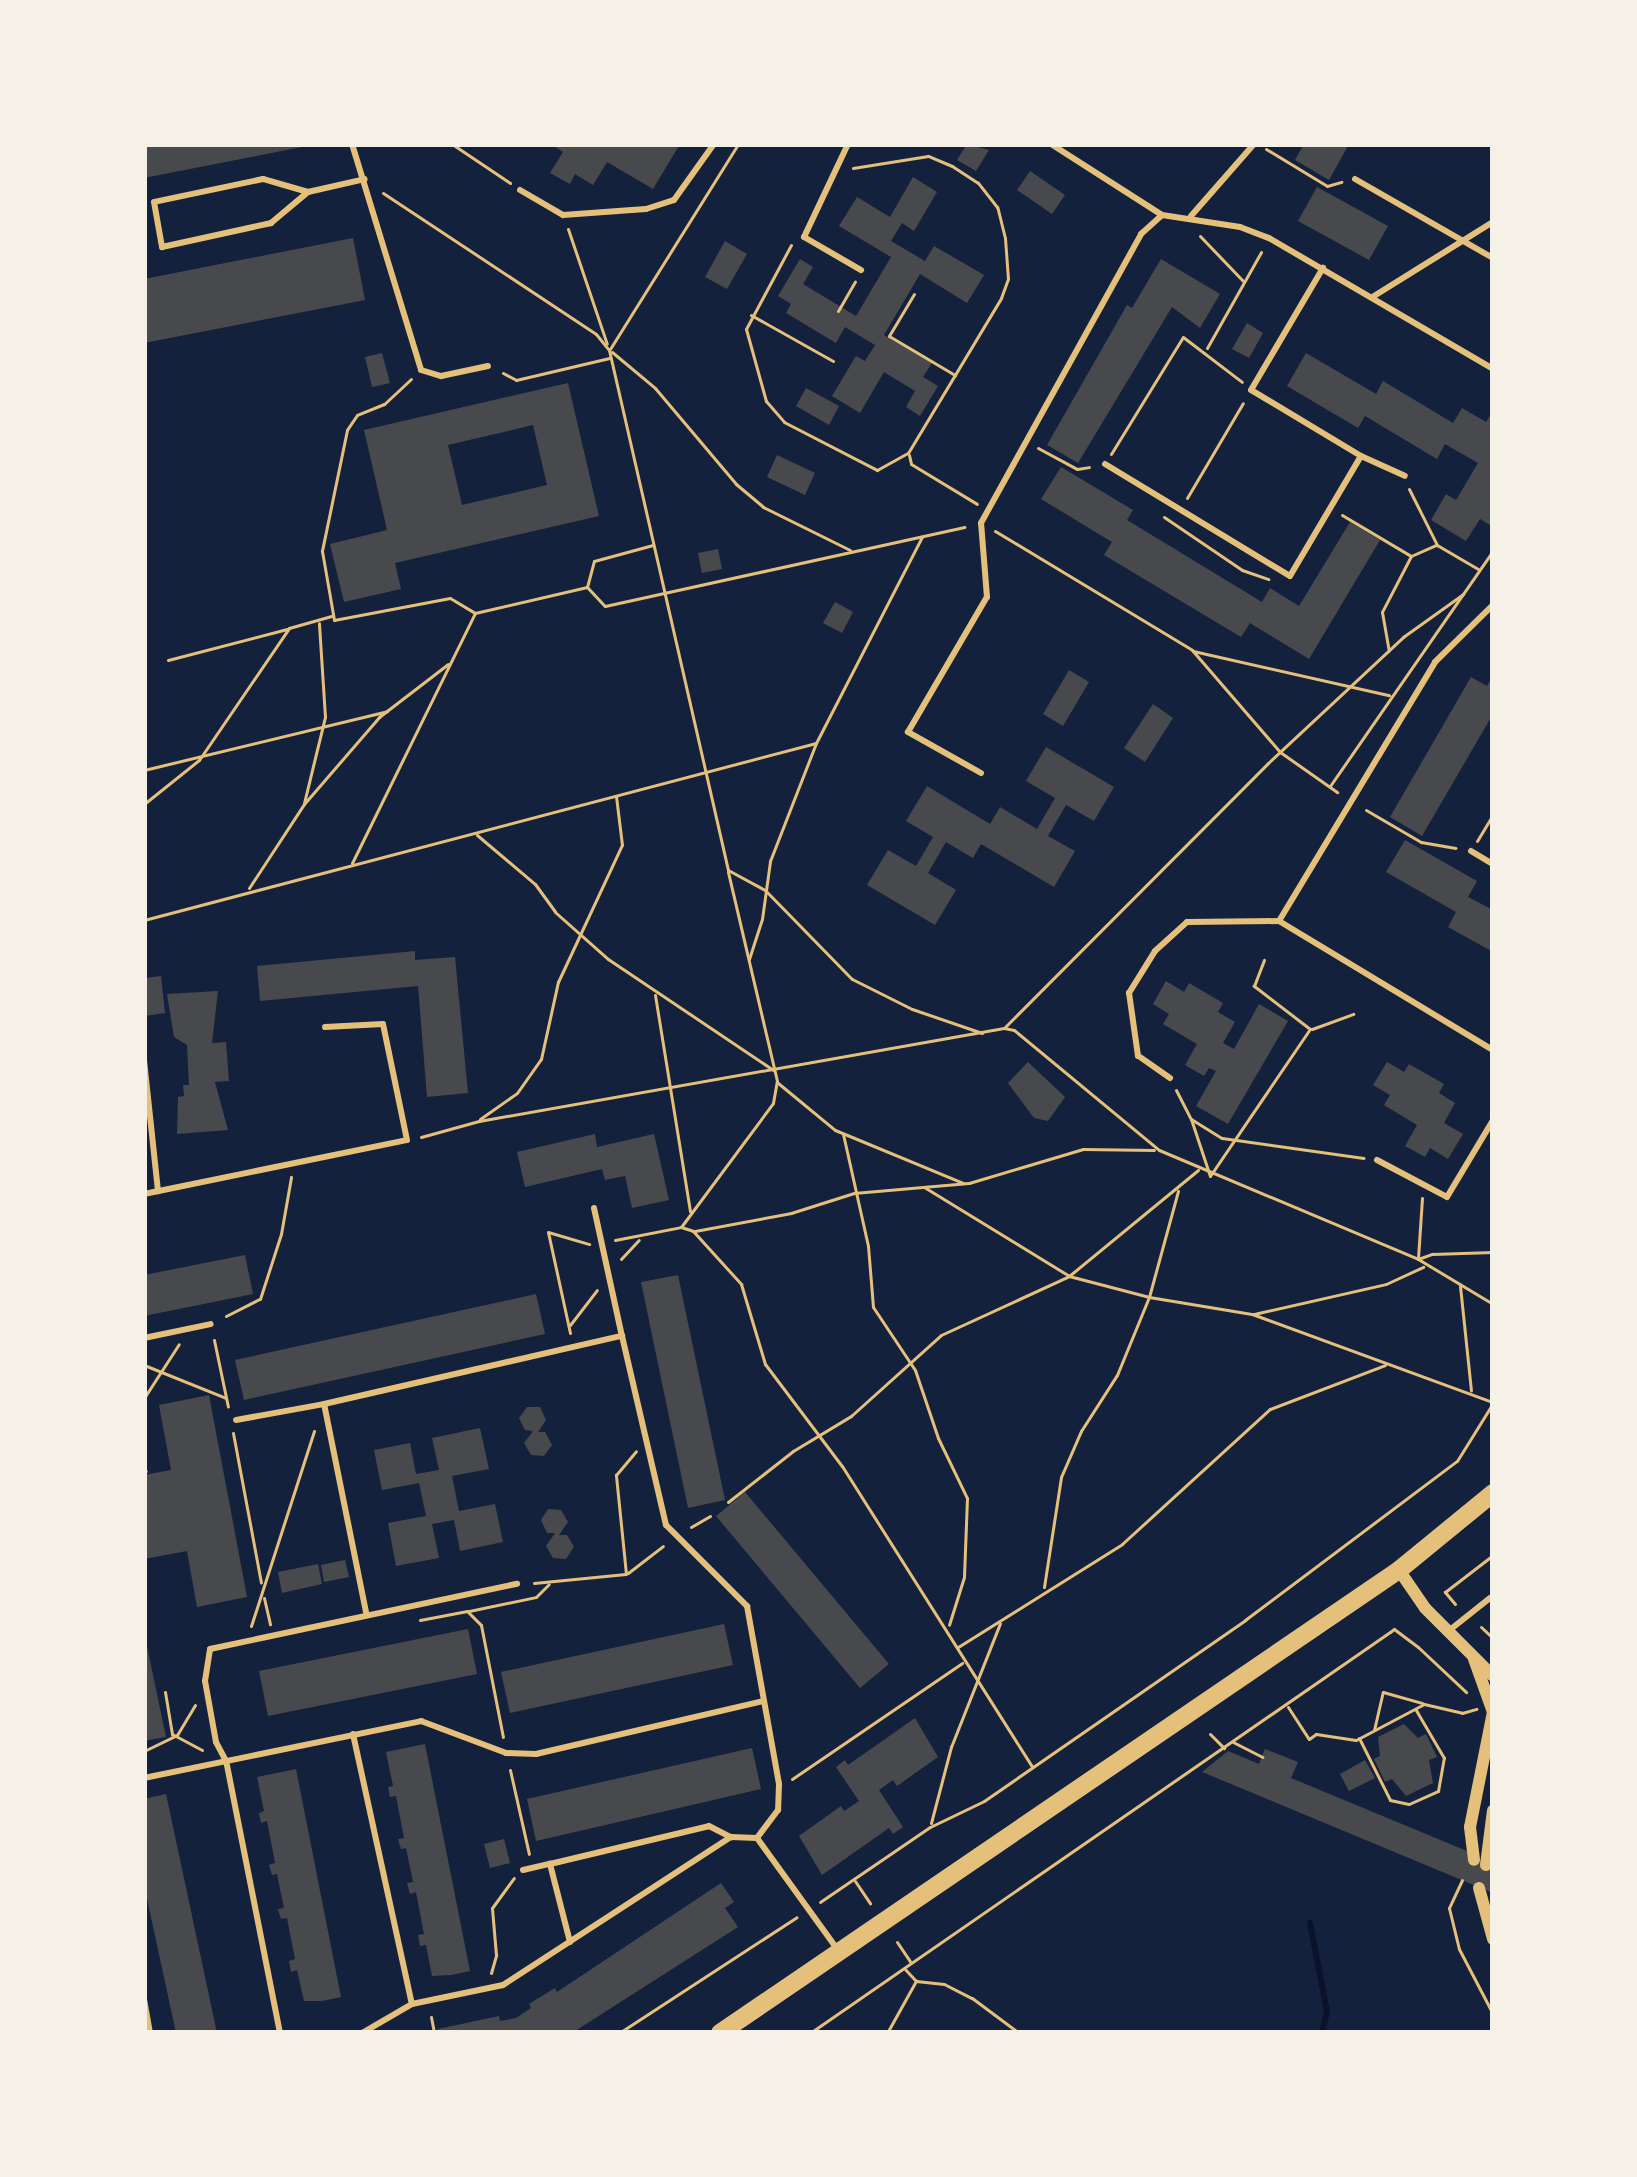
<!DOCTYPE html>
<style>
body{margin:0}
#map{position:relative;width:1637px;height:2177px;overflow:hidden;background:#14213d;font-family:"PT Sans",sans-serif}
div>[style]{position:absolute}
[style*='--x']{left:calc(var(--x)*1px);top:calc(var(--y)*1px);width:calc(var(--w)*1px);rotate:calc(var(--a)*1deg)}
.stream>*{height:6px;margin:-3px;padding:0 3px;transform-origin:3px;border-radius:3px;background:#0b132b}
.building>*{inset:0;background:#48494c}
.path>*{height:3px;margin:-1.5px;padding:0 1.5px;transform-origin:1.5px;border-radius:1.5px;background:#e5c07b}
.service>*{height:6px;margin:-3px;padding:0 3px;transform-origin:3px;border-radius:3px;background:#e5c07b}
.minor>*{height:12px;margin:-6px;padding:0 6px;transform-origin:6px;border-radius:6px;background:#e5c07b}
.secondary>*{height:18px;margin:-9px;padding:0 9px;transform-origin:9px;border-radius:9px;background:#e5c07b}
span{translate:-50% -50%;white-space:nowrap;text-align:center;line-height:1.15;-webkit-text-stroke:10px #f6f1e7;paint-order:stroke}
.frame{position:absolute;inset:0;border:147px solid #f6f1e7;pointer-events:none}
</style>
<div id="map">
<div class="stream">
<i style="--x:1310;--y:1923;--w:90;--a:79.1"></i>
<i style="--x:1327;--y:2011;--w:23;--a:103"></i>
</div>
<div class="building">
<i style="clip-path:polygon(144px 144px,307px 144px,307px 146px,144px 178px)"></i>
<i style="clip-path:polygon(551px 144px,680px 144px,653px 189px,607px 162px,593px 185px,575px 174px,570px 184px,550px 173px,563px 152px)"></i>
<i style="clip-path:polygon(967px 144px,989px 150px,976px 171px,957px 160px)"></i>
<i style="clip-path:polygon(1304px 144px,1349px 144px,1329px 180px,1295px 160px)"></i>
<i style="clip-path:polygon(1030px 171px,1065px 195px,1052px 214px,1017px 190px)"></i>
<i style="clip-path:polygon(913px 177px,937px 192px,914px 231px,902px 223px,891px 241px,925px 261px,934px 246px,984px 275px,967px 303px,920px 274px,884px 335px,932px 363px,923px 377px,938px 386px,920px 416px,906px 407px,915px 391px,884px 372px,860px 413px,832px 396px,856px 356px,865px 361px,875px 345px,845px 327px,836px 343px,786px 313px,791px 304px,778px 296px,800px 259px,813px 267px,803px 284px,856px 316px,891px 257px,839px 226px,857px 197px,890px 217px)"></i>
<i style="clip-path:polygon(1317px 187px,1388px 226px,1369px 260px,1298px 221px)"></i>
<i style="clip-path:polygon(353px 238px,365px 300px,144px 343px,144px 279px)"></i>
<i style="clip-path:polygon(725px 241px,747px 254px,727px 289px,705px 277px)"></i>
<i style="clip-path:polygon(1161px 259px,1220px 294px,1200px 328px,1172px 307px,1078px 463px,1047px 445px,1127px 305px,1132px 308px)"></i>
<i style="clip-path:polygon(1247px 323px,1263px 333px,1249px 358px,1232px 349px)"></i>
<i style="clip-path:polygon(382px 353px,390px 383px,372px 387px,365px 357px)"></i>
<i style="clip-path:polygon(1306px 353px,1376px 394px,1383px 381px,1453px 423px,1462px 408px,1486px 422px,1493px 411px,1490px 525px,1480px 519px,1466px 541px,1431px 520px,1446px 494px,1456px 500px,1478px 463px,1445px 444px,1437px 459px,1365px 416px,1358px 428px,1287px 386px)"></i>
<i style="clip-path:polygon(evenodd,568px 383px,599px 516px,395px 563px,401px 589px,344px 602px,330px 544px,387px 530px,364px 430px,568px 383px,533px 425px,547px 485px,462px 505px,448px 445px,533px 425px)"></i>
<i style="clip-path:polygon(806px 388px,839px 406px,829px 425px,796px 406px)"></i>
<i style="clip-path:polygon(777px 455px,815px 473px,805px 495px,767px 477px)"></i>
<i style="clip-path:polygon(1061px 467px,1133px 510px,1127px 520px,1262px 602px,1270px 588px,1299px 606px,1350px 522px,1380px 540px,1309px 659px,1250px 623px,1241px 637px,1104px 555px,1112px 542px,1041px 499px)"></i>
<i style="clip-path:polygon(718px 549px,722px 569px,702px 573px,698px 553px)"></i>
<i style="clip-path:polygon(835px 602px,853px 612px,842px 633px,823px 623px)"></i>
<i style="clip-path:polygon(1069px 670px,1089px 682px,1063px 726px,1043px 714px)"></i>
<i style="clip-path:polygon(1493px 675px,1493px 714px,1422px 836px,1390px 817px,1471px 677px,1487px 686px)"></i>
<i style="clip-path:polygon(1153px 704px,1173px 718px,1145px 762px,1124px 748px)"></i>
<i style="clip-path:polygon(1046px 747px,1114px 787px,1094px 821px,1066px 805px,1048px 836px,1075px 851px,1054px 887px,981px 844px,973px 858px,946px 842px,928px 873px,956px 890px,935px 925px,867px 885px,888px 850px,916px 866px,933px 837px,906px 821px,927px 786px,990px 824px,1000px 807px,1037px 829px,1055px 798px,1026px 781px)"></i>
<i style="clip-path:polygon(1405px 840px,1477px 881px,1468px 897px,1493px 910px,1493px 952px,1448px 927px,1456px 912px,1386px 872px)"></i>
<i style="clip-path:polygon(415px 951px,415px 960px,455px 957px,468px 1093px,427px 1097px,418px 986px,260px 1001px,257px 966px)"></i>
<i style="clip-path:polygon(161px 976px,165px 1013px,144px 1016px,144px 978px)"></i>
<i style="clip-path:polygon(1166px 981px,1184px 992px,1189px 983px,1223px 1003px,1218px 1012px,1235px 1022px,1223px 1043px,1234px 1049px,1259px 1004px,1288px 1021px,1228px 1124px,1196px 1106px,1216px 1071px,1209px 1068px,1204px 1076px,1185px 1065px,1197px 1044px,1163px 1024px,1169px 1014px,1153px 1004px)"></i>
<i style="clip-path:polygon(218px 991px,212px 1043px,226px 1042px,229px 1081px,215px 1082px,228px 1130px,177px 1134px,178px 1097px,184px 1096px,183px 1085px,189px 1085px,187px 1045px,174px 1037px,167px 994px)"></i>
<i style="clip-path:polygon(1028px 1062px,1065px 1097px,1048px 1121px,1034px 1118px,1008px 1083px)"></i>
<i style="clip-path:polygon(1387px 1062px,1404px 1072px,1409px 1064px,1444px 1084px,1439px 1093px,1455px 1103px,1444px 1123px,1463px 1134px,1448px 1159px,1430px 1148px,1425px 1157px,1405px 1146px,1417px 1125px,1384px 1105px,1390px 1095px,1373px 1085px)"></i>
<i style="clip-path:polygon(595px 1134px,597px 1147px,654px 1134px,669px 1200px,632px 1208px,625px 1176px,605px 1180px,602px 1169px,525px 1187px,517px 1152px)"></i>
<i style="clip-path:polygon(245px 1255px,253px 1294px,144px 1316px,144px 1275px)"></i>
<i style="clip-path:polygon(678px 1275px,725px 1500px,688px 1508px,641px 1282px)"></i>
<i style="clip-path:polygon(536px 1294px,545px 1334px,244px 1400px,235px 1360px)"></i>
<i style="clip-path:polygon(209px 1395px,247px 1597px,197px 1607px,187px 1551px,144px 1559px,144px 1475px,171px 1470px,159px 1405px)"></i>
<i style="clip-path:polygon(527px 1407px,540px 1407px,546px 1420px,538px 1432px,545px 1432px,552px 1445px,544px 1456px,531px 1455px,524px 1443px,533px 1431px,525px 1430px,519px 1418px)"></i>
<i style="clip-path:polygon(480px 1428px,489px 1469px,452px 1476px,459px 1511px,495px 1504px,503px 1542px,460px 1551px,454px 1520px,432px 1524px,439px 1558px,396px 1566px,388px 1523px,426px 1516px,419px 1483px,382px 1490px,374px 1450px,410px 1443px,416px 1474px,439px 1470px,432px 1438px)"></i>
<i style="clip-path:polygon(745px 1492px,889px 1664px,860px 1688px,716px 1516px)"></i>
<i style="clip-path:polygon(548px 1509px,561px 1510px,568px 1522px,559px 1535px,567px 1535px,574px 1547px,566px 1559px,553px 1558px,546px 1546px,555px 1533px,547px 1533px,541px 1520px)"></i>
<i style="clip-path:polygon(345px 1560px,349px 1577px,324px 1582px,321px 1565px)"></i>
<i style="clip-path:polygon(318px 1564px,322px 1584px,282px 1593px,278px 1572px)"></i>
<i style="clip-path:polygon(724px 1624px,733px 1665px,510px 1713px,501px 1672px)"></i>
<i style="clip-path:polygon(468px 1629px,477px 1674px,268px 1716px,259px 1671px)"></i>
<i style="clip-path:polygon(144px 1632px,166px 1737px,144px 1741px)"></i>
<i style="clip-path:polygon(915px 1718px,938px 1757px,897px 1786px,893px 1780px,879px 1790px,903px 1827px,893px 1834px,889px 1828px,822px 1875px,799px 1836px,841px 1806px,844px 1811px,859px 1801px,836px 1767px,845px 1760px,848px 1765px)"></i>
<i style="clip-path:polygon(1404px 1724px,1418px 1738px,1426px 1734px,1437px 1757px,1429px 1760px,1433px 1783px,1406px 1796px,1392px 1779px,1385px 1782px,1374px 1759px,1380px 1756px,1378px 1737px)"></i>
<i style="clip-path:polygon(425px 1744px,470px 1971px,451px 1975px,432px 1976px,426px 1945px,420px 1946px,418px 1935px,424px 1934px,416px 1892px,410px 1894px,407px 1883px,413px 1882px,406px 1848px,401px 1849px,398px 1839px,404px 1838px,396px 1796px,390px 1797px,388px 1787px,393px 1786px,386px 1752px)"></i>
<i style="clip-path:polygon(752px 1748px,761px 1789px,536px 1841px,527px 1799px)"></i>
<i style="clip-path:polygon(1265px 1749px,1298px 1762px,1291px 1778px,1467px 1851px,1493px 1868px,1493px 1893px,1202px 1772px,1228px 1751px,1259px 1764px)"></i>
<i style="clip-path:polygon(1365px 1760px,1375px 1778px,1349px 1791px,1340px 1774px)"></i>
<i style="clip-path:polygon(296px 1769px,341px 1997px,322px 2001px,304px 2001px,297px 1970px,291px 1972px,289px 1961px,295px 1959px,287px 1918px,281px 1919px,278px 1909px,284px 1908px,277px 1874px,272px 1875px,269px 1865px,275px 1863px,267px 1821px,261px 1823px,259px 1813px,264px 1811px,257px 1777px)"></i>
<i style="clip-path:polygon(166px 1794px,217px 2033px,176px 2033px,146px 1894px,144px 1799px)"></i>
<i style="clip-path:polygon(504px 1839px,510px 1863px,490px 1868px,484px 1844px)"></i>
<i style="clip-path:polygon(721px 1883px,734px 1902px,725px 1908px,738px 1927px,572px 2033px,439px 2033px,438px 2029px,499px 2016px,500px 2021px,516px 2018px,531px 2008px,529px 2004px,555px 1988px,557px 1992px)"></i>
</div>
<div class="path">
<i style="--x:452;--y:144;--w:70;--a:33.9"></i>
<i style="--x:1266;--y:149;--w:71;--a:31.2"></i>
<i style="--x:1327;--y:186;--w:15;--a:-16"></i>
<i style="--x:383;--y:193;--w:255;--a:33.5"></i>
<i style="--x:596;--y:334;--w:21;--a:51"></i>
<i style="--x:609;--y:350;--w:533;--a:77.11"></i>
<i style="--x:728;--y:870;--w:42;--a:28.4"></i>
<i style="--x:765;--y:890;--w:124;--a:45.7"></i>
<i style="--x:852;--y:979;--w:67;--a:26.6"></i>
<i style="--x:912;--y:1009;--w:74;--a:18.9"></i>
<i style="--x:568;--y:229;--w:121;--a:71.3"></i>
<i style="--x:1200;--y:236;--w:62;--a:46.3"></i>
<i style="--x:791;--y:245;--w:95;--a:118.2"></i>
<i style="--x:746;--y:329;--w:75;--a:74.5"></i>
<i style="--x:766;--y:401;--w:28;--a:49"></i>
<i style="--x:784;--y:422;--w:105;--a:27.3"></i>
<i style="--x:877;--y:470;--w:35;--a:-29"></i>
<i style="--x:908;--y:453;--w:181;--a:-59"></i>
<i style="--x:1001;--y:298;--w:20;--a:-70"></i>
<i style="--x:1008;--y:279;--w:41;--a:-94.2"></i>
<i style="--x:1005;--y:238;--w:32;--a:-104"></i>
<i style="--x:997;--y:207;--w:31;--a:-128"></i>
<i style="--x:978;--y:183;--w:31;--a:-147"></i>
<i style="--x:952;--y:166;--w:26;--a:-157"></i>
<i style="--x:928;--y:156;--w:76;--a:170.9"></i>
<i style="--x:914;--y:294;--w:49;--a:120.8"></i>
<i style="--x:889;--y:336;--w:77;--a:30.6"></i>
<i style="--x:838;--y:311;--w:34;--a:-60"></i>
<i style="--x:751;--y:315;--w:94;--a:29.3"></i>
<i style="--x:1207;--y:348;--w:110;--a:-60.6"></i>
<i style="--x:610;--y:349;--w:242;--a:-58"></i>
<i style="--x:612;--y:352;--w:56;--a:39.9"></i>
<i style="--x:655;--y:388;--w:126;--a:49.8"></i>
<i style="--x:736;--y:484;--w:35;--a:40"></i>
<i style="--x:763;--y:507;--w:97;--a:26.3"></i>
<i style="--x:503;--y:373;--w:15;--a:28"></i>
<i style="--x:516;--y:380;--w:96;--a:-13.3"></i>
<i style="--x:411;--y:379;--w:37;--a:137"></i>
<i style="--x:384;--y:404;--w:29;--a:158"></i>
<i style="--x:357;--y:415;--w:18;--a:124"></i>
<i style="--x:347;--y:430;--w:124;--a:101.7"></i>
<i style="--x:322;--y:551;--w:70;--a:80.1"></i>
<i style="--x:334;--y:620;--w:118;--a:-10.7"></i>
<i style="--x:450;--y:598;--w:27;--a:31"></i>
<i style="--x:1038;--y:448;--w:44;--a:28.3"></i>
<i style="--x:1077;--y:469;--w:12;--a:-9"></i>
<i style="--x:1111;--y:454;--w:137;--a:-58.4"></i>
<i style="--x:1183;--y:337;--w:74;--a:37.3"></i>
<i style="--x:909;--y:455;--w:9;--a:77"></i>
<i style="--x:911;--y:464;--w:77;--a:31.2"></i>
<i style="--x:1409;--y:489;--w:63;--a:63.4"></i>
<i style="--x:1437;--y:545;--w:48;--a:30.3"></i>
<i style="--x:1187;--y:498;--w:110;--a:-59.5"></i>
<i style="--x:1342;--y:515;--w:80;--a:30.7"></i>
<i style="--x:1411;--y:556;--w:63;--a:117.4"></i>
<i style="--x:1382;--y:612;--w:39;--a:80"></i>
<i style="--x:1164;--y:517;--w:94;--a:34.2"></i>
<i style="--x:1242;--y:570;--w:28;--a:19"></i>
<i style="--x:995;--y:531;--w:230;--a:31.1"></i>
<i style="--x:1192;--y:650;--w:135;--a:49.2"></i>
<i style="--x:1280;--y:752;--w:70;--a:35.1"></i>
<i style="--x:1411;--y:556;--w:27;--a:-24"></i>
<i style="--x:587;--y:587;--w:26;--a:47"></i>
<i style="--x:605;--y:606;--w:368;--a:-12.4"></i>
<i style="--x:1193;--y:651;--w:201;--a:12.7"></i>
<i style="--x:168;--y:660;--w:123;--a:-14.6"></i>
<i style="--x:144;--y:770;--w:250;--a:-13.6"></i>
<i style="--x:1330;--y:786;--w:286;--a:-55.3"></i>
<i style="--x:304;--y:803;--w:89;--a:-76.3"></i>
<i style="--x:325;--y:717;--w:94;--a:-93.7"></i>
<i style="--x:144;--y:804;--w:70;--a:-38.7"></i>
<i style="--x:199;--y:760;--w:160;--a:-55.7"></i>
<i style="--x:289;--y:628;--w:44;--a:-15.9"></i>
<i style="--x:1366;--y:810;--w:64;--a:30.2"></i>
<i style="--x:1421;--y:842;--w:35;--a:10"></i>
<i style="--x:477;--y:835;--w:76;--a:40.2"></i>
<i style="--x:535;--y:884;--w:34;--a:54"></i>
<i style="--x:555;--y:912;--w:71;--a:41.6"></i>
<i style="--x:608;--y:959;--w:199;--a:33.9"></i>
<i style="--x:1477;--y:841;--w:31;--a:-59"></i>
<i style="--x:352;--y:863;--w:279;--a:-63.8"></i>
<i style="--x:475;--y:613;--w:115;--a:-13.1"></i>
<i style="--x:587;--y:587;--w:27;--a:-75"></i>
<i style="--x:594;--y:561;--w:61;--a:-15.2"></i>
<i style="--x:249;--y:888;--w:100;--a:-56.8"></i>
<i style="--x:304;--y:804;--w:115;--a:-49.2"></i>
<i style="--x:379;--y:717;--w:87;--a:-37.5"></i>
<i style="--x:144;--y:920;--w:695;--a:-14.76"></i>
<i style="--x:749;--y:959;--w:42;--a:-72"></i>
<i style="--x:762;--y:919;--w:59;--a:-82.1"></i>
<i style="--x:770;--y:861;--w:127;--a:-68.7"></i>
<i style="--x:816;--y:743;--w:232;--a:-62.8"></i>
<i style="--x:655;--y:995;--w:219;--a:80.8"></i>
<i style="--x:1004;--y:1028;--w:374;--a:-45.1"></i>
<i style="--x:1268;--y:763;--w:185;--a:-43"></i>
<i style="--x:1403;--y:637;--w:74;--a:-35.6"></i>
<i style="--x:1312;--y:1029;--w:44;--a:-20.1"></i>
<i style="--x:778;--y:1083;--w:74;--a:39.5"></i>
<i style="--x:835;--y:1130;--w:139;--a:22.5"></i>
<i style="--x:1176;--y:1090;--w:33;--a:63"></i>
<i style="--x:1191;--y:1119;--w:36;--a:32"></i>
<i style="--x:1222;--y:1138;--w:143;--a:8"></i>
<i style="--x:480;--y:1119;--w:45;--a:-35.1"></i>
<i style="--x:517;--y:1093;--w:42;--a:-54.8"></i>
<i style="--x:541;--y:1059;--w:79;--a:-77.6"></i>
<i style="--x:558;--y:982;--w:151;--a:-65"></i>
<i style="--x:622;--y:845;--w:49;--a:-97"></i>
<i style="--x:1191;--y:1119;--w:60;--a:71.6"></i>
<i style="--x:1210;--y:1176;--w:178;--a:-55.8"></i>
<i style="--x:1310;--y:1029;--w:71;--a:-142.5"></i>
<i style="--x:1254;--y:986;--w:28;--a:-69"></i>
<i style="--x:843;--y:1134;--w:115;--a:77.4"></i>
<i style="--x:868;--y:1246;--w:61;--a:85.3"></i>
<i style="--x:873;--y:1307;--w:76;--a:56.3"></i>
<i style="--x:915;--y:1370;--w:72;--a:71.3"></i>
<i style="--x:938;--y:1438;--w:67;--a:64.2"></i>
<i style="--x:967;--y:1498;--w:79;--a:92.2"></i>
<i style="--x:964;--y:1577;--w:50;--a:107.4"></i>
<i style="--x:421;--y:1137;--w:60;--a:-15.4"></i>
<i style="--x:479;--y:1121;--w:533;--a:-10.05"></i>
<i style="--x:1004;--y:1028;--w:10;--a:11"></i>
<i style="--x:1014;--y:1030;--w:188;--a:39.6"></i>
<i style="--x:1159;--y:1150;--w:281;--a:22.8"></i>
<i style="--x:1418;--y:1259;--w:87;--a:31"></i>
<i style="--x:924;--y:1187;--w:170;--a:31.5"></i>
<i style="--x:1069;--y:1276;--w:83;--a:14.7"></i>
<i style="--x:1149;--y:1297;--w:104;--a:9.4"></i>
<i style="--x:1252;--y:1314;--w:257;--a:20.1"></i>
<i style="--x:1422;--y:1198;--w:61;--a:93.8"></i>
<i style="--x:1418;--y:1259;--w:15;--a:-20"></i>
<i style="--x:1432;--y:1254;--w:61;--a:-1.9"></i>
<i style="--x:681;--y:1227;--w:13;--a:18"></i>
<i style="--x:693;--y:1231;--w:72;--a:47.8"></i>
<i style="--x:741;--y:1284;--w:84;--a:73.3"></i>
<i style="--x:765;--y:1364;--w:128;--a:53"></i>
<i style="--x:842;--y:1466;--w:356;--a:57.7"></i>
<i style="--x:695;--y:1231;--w:98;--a:-10.6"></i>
<i style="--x:791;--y:1213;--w:66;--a:-17.6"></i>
<i style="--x:854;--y:1193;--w:115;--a:-5"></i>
<i style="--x:969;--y:1183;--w:119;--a:-16.6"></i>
<i style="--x:1083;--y:1149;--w:71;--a:0.8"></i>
<i style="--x:615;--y:1240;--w:67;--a:-11.1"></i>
<i style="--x:681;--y:1227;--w:154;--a:-53.4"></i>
<i style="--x:773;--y:1103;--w:22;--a:-80"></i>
<i style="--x:777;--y:1081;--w:215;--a:-103.2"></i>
<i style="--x:621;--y:1259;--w:26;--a:-47"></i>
<i style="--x:1460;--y:1286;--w:105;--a:84"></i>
<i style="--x:1254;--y:1314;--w:135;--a:-12.8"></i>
<i style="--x:1386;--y:1284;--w:41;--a:-24.7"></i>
<i style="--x:226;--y:1316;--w:38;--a:-27"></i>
<i style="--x:260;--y:1299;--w:68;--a:-72.1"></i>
<i style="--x:281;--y:1234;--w:58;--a:-80"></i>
<i style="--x:570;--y:1325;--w:44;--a:-52.4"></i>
<i style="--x:570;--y:1333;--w:103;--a:-102.3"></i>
<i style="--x:548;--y:1232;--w:43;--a:16.3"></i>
<i style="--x:214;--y:1340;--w:68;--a:78.2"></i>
<i style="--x:144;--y:1365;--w:88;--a:21.9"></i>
<i style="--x:144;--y:1398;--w:64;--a:-57.1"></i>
<i style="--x:233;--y:1433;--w:152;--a:79.4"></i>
<i style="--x:144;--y:1472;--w:2;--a:-27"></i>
<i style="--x:728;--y:1502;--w:83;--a:-38.1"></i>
<i style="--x:793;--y:1451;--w:68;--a:-31.1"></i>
<i style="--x:851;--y:1416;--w:121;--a:-42"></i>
<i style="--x:941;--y:1335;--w:141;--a:-24.7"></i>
<i style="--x:1069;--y:1276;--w:167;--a:-39.4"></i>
<i style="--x:691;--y:1527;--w:22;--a:-30"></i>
<i style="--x:628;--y:1573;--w:44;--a:-37.6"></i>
<i style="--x:534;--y:1583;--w:92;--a:-5.6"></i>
<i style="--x:626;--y:1574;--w:100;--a:-95.8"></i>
<i style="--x:616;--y:1475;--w:31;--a:-50"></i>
<i style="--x:1044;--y:1587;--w:111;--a:-81.2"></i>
<i style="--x:1061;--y:1477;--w:50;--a:-66.5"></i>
<i style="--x:1081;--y:1431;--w:67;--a:-57.3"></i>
<i style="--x:1117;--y:1375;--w:84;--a:-67.7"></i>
<i style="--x:1149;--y:1297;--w:110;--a:-74.7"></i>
<i style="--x:264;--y:1598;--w:27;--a:77"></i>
<i style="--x:1455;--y:1604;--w:16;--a:-130"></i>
<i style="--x:1445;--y:1592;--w:61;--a:-37.6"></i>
<i style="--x:469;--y:1611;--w:68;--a:-11.8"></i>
<i style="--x:536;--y:1597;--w:18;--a:-45"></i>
<i style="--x:420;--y:1620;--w:48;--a:-10.8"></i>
<i style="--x:467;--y:1611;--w:20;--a:45"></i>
<i style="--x:481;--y:1625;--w:114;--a:78.9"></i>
<i style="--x:251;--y:1626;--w:205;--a:-72.1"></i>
<i style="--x:1481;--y:1627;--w:16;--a:43"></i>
<i style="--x:958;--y:1647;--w:194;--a:-32.1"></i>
<i style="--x:1122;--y:1544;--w:200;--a:-42.4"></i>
<i style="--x:1270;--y:1409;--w:123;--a:-20.9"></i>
<i style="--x:165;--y:1692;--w:43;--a:80.5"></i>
<i style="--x:172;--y:1734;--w:34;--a:28"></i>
<i style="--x:1288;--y:1707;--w:38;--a:57"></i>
<i style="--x:1309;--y:1739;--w:9;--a:-36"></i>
<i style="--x:1316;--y:1734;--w:40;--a:8.5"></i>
<i style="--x:1356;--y:1740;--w:77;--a:-27.9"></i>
<i style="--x:1424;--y:1704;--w:39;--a:13"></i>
<i style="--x:1462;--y:1713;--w:15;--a:-16"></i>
<i style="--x:1374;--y:1730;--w:39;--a:-77"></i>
<i style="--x:1383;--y:1692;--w:41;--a:15.8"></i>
<i style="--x:1210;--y:1734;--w:20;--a:45"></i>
<i style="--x:1359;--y:1738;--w:69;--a:63.4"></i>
<i style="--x:1390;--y:1800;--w:19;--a:12"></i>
<i style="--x:1409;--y:1804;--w:32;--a:-24"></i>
<i style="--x:1438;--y:1791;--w:34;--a:-80"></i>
<i style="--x:1444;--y:1758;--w:56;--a:-120.3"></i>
<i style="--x:1233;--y:1742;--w:33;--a:27"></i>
<i style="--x:144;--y:1751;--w:37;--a:-26"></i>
<i style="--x:177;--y:1735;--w:35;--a:-59"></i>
<i style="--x:510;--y:1770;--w:86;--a:77.3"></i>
<i style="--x:792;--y:1779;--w:206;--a:-34.3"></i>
<i style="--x:931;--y:1823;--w:79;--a:-75.3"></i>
<i style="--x:951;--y:1747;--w:133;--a:-68.4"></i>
<i style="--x:1462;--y:1880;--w:31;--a:115"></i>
<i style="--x:1449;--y:1908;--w:42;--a:76.3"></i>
<i style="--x:1459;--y:1949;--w:73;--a:62.4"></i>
<i style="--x:855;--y:1881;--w:27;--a:56"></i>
<i style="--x:820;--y:1902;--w:133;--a:-34.3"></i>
<i style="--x:930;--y:1827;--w:60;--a:-25.7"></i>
<i style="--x:984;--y:1801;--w:318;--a:-34.7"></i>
<i style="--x:1245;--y:1620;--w:265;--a:-36.9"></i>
<i style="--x:1457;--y:1461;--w:68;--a:-58.2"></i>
<i style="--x:897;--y:1942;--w:23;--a:56"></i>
<i style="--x:491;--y:1973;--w:19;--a:-74"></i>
<i style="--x:496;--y:1955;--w:47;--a:-94.9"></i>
<i style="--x:492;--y:1908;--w:37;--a:-54"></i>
<i style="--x:916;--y:1981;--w:28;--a:6"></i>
<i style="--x:944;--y:1984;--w:31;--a:27"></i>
<i style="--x:972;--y:1998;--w:59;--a:36.7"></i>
<i style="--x:431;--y:2017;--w:16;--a:79"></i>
<i style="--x:619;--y:2033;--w:212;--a:-33.1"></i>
<i style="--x:810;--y:2033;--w:705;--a:-34.66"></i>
<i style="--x:1390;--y:1632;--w:5;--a:-37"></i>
<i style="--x:1394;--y:1629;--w:30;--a:37"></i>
<i style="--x:1418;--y:1647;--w:66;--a:43.2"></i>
<i style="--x:887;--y:2033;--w:60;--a:-60.9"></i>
<i style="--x:916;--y:1981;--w:16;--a:-133"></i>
</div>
<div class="service">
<i style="--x:352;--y:144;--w:236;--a:73"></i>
<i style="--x:421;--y:370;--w:21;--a:17"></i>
<i style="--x:441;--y:376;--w:48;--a:-12"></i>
<i style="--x:848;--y:144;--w:103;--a:115.3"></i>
<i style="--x:804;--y:237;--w:66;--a:30.1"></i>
<i style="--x:1051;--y:144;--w:132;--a:32.6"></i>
<i style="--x:1162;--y:215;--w:79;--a:8.7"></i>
<i style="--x:1240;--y:227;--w:31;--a:21"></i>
<i style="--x:1269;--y:238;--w:259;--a:30.3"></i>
<i style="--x:1355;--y:179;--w:159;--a:29.8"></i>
<i style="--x:520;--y:190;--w:50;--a:30.2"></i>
<i style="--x:563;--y:215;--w:83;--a:-4.1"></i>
<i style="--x:646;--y:209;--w:29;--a:-18"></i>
<i style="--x:674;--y:200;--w:69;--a:-54.5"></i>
<i style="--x:308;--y:192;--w:47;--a:-163.9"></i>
<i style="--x:263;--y:179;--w:111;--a:168.1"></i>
<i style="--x:154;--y:202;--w:46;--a:79.9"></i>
<i style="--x:162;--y:247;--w:112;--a:-12.4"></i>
<i style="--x:271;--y:223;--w:48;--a:-40"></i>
<i style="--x:308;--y:192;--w:58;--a:-12.8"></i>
<i style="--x:1191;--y:216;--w:96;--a:-48.8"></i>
<i style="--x:1374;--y:296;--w:140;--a:-31.9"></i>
<i style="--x:1361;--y:456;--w:48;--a:24.4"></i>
<i style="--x:1105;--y:464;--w:216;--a:31.2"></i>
<i style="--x:1290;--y:576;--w:139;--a:-59.4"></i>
<i style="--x:1361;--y:456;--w:128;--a:-149"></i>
<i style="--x:1251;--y:390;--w:142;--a:-59.5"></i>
<i style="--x:981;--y:773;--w:84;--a:-150.7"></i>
<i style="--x:908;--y:732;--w:156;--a:-59.7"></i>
<i style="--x:987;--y:597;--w:74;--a:-94.6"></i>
<i style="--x:981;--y:523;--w:330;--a:-61"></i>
<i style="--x:1141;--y:234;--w:28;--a:-42"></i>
<i style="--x:1471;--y:851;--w:26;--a:31"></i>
<i style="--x:1279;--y:921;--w:302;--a:-58.9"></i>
<i style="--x:1435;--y:662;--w:81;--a:-44.5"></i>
<i style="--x:144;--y:1060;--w:132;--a:83.9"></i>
<i style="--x:1170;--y:1078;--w:39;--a:-145"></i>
<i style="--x:1138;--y:1056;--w:64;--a:-98.1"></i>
<i style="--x:1129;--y:993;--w:49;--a:-58.2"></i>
<i style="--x:1155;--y:951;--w:43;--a:-42.2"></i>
<i style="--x:1187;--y:922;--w:92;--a:-0.6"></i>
<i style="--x:1279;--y:921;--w:250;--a:31.1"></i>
<i style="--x:1377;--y:1160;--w:79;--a:27.9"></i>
<i style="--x:1447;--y:1197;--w:90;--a:-59.1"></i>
<i style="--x:144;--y:1194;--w:268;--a:-11.6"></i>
<i style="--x:407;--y:1140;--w:118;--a:-101.7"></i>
<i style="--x:383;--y:1024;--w:58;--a:177"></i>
<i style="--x:594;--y:1208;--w:131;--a:77.7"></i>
<i style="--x:144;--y:1338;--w:68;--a:-11.8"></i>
<i style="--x:236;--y:1420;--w:89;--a:-10.3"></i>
<i style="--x:366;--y:1612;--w:212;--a:-101.4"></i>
<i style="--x:324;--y:1404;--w:306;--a:-12.9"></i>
<i style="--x:622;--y:1336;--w:194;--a:76.9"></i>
<i style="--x:666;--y:1525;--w:115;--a:45"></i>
<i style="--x:747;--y:1606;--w:181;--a:79.8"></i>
<i style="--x:779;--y:1784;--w:26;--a:92"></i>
<i style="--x:778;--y:1810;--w:35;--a:127"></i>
<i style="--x:1451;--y:1629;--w:50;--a:-38.5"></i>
<i style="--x:353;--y:1734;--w:276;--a:77.7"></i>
<i style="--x:412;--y:2004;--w:93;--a:-11.8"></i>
<i style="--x:503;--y:1985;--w:272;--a:-33"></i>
<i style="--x:731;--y:1837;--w:26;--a:2"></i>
<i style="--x:144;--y:1778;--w:283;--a:-11.6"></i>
<i style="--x:421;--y:1721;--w:91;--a:20.6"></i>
<i style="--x:506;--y:1753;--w:30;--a:2"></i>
<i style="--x:536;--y:1754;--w:233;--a:-13.1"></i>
<i style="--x:757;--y:1838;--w:137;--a:54.2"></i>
<i style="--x:523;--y:1870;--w:28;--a:-13"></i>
<i style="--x:570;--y:1942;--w:81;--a:-104.4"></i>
<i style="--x:550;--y:1864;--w:163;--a:-13.4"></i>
<i style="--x:709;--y:1826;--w:25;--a:27"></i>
<i style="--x:144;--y:1999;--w:35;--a:80"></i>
<i style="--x:280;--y:2033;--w:277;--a:-101.2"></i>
<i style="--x:226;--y:1761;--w:21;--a:-118"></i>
<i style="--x:216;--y:1742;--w:62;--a:-100.2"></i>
<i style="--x:205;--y:1681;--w:32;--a:-81"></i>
<i style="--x:210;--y:1649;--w:314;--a:-12"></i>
<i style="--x:362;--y:2033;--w:58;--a:-30.1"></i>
</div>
<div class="minor">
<i style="--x:1399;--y:1570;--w:46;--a:55.6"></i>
<i style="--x:1425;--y:1608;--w:96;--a:45"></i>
<i style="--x:1474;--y:1659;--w:56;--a:70.3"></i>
<i style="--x:1493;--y:1712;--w:117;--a:101.3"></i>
<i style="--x:1470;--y:1827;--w:33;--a:83"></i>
<i style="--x:1486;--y:1865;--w:55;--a:-82.7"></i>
<i style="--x:1479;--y:1888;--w:53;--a:74.6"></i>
</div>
<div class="secondary">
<i style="--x:720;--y:2033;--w:822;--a:-34.29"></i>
<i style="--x:1399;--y:1570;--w:122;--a:-39.3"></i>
</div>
<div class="frame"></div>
</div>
